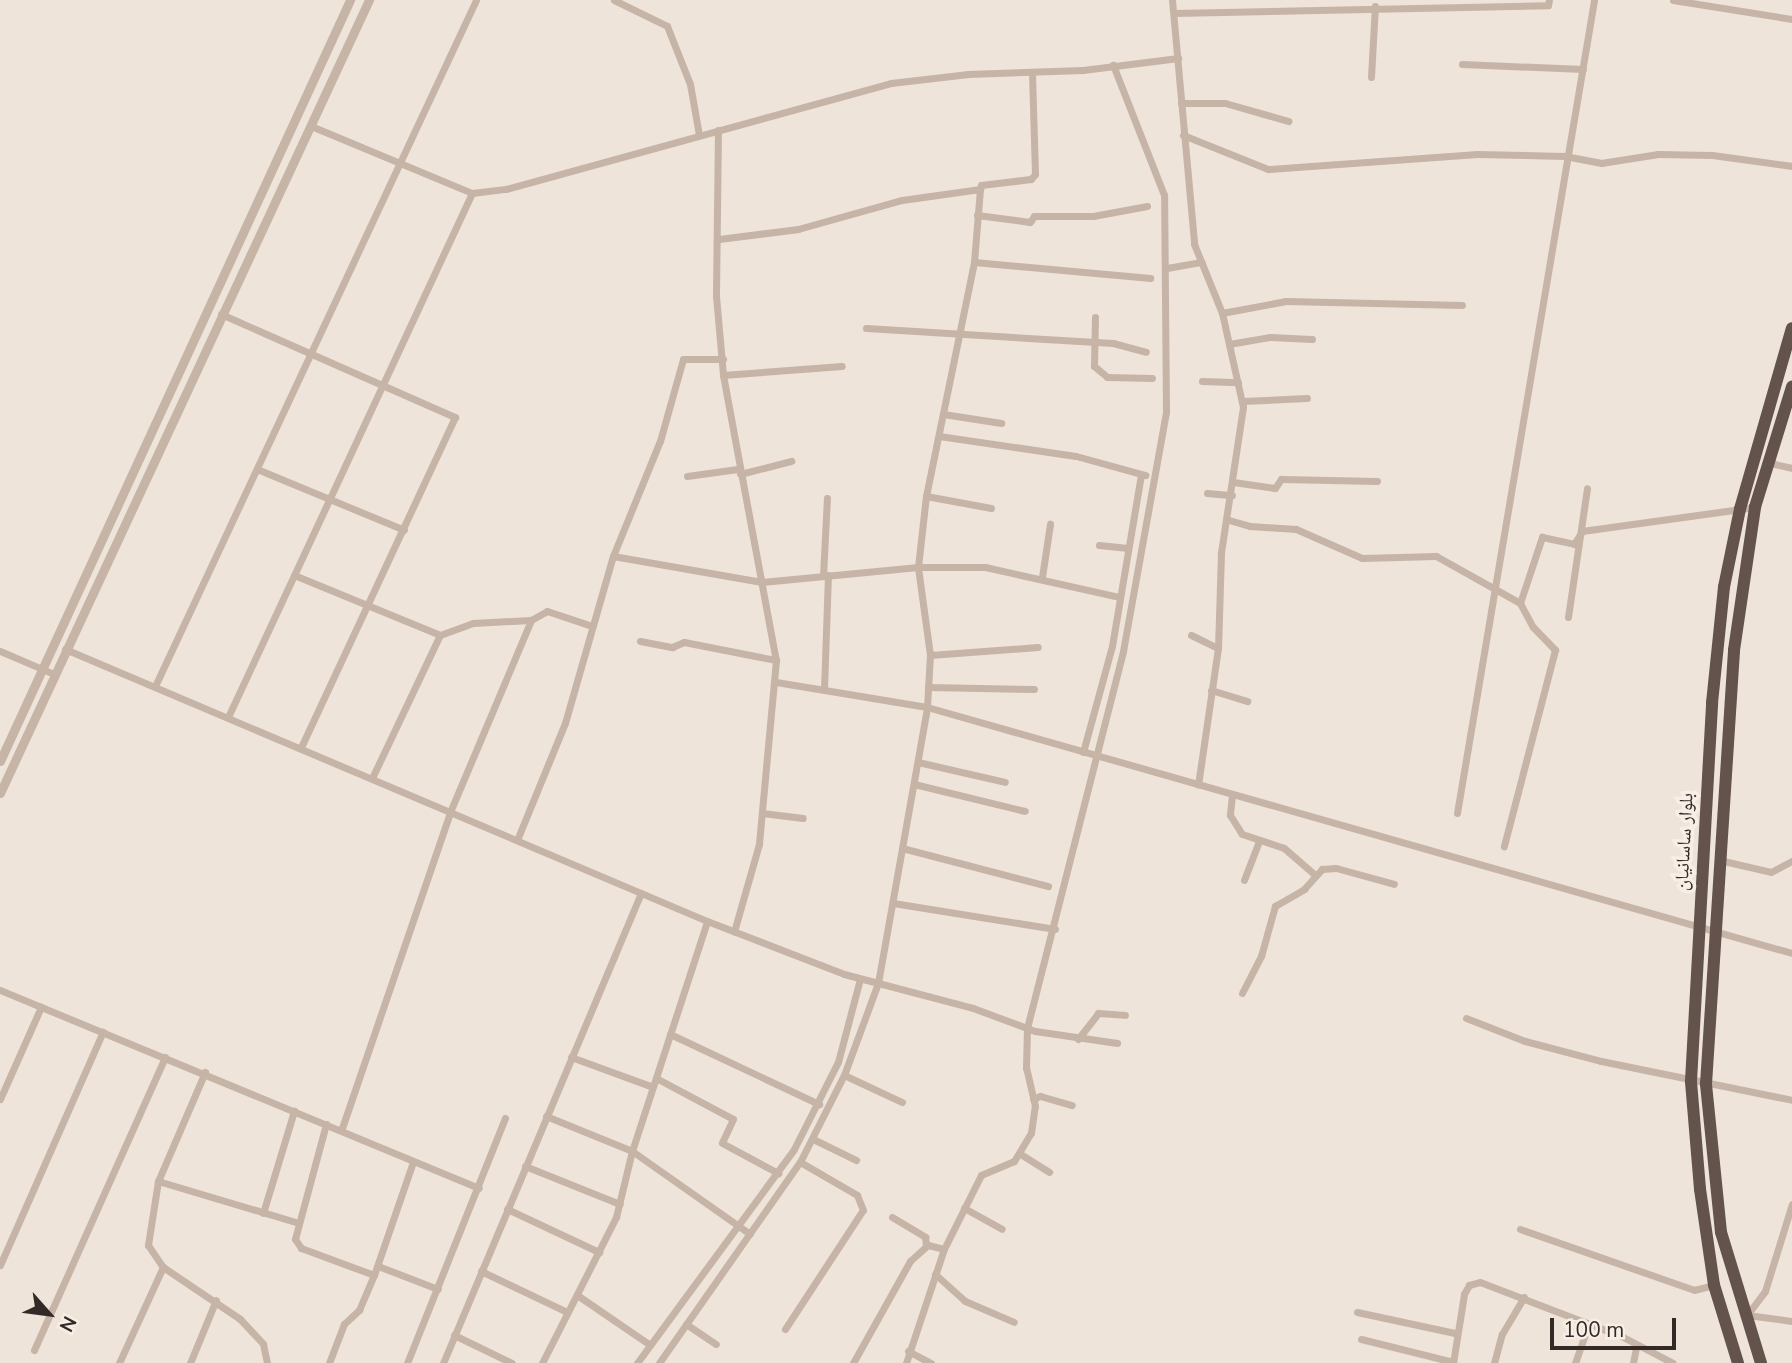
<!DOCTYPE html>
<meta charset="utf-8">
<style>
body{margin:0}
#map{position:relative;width:1792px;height:1363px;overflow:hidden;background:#efe4d9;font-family:"Nunito Sans","Noto Naskh Arabic",sans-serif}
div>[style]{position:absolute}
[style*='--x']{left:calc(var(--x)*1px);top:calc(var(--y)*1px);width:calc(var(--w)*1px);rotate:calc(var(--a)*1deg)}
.minor>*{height:7px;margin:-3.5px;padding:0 3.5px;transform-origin:3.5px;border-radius:3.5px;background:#c6b4a7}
.tertiary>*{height:9px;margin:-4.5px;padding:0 4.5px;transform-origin:4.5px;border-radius:4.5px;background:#c6b4a7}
.trunk>*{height:12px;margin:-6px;padding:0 6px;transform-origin:6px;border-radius:6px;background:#64524c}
span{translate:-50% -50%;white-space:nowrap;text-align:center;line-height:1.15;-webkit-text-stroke:7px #f7eee5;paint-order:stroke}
.street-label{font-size:19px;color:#332a27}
.north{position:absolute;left:14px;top:1279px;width:70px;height:70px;-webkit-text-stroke:5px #f7eee5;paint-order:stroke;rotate:118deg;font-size:19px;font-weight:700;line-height:28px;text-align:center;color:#332a27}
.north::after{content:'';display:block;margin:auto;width:24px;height:32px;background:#332a27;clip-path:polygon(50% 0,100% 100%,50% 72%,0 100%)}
.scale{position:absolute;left:1550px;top:1318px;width:126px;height:32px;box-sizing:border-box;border:4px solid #332a27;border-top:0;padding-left:9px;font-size:21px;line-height:24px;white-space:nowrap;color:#332a27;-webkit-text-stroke:5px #f7eee5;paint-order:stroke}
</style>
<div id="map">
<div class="minor">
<i style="--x:614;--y:0;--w:59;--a:26.1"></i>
<i style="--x:667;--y:26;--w:62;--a:68.4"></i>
<i style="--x:690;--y:84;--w:52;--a:80"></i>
<i style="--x:1172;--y:0;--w:245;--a:84.8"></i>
<i style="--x:1194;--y:244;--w:74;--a:67.9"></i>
<i style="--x:1222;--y:313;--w:96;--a:77.4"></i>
<i style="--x:1243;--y:407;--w:148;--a:98.6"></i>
<i style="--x:1221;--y:553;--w:95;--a:91.8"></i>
<i style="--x:1218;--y:648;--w:138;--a:98.3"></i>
<i style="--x:1673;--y:0;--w:121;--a:9.1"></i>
<i style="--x:1175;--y:13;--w:373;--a:-1.2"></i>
<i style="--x:1548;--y:5;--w:5;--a:-79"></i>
<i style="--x:1462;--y:64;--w:121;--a:2.4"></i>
<i style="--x:1371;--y:77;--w:71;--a:-86.8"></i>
<i style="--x:1181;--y:103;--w:44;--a:0"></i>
<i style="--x:1225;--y:103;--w:66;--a:15.9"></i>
<i style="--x:311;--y:126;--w:174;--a:22.6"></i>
<i style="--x:472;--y:193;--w:34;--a:-7"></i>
<i style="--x:506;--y:189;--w:399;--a:-15.4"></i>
<i style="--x:891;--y:83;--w:78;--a:-6.7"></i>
<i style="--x:968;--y:74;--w:115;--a:-2"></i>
<i style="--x:1083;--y:70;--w:96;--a:-7.2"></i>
<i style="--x:718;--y:130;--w:166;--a:90.7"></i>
<i style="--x:716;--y:296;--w:79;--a:84.9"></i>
<i style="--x:723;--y:375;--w:290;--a:79.5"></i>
<i style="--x:776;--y:660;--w:185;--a:95.3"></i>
<i style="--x:759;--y:844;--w:91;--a:105.9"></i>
<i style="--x:1183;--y:135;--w:92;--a:21.8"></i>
<i style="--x:1268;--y:169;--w:210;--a:-4.1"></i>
<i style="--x:1477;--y:154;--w:88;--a:1.3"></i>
<i style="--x:1565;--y:156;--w:37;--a:11"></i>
<i style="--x:1601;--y:163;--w:58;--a:-9"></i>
<i style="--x:1658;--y:154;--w:54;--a:1.1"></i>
<i style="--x:1712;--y:155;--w:81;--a:7.8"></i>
<i style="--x:977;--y:215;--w:53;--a:7.5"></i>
<i style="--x:1030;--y:222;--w:7;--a:-56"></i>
<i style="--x:1034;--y:216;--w:59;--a:0"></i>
<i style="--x:1093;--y:216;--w:55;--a:-10.5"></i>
<i style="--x:719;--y:239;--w:80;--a:-7.2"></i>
<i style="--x:798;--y:229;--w:108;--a:-15.6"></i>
<i style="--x:902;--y:200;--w:79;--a:-8"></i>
<i style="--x:974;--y:262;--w:177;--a:5.2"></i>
<i style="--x:1167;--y:268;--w:35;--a:-10"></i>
<i style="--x:1222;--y:313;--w:65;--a:-10.6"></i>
<i style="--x:1286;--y:301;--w:176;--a:1.3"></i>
<i style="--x:221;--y:314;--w:256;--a:23.8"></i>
<i style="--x:455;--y:417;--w:365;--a:115"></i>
<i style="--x:1095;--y:317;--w:49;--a:91.2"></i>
<i style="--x:1094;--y:366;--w:17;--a:40"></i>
<i style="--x:1107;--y:377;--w:45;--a:1.3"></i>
<i style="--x:866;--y:328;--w:247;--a:3.5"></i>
<i style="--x:1113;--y:343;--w:34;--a:15"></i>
<i style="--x:1229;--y:344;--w:42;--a:-9.7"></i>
<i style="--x:1270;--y:337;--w:42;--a:2.7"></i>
<i style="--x:723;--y:375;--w:119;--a:-4.3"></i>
<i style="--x:1202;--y:381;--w:36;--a:2"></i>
<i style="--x:1242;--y:401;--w:65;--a:-2.6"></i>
<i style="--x:943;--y:414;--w:59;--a:8.8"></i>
<i style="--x:939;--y:436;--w:138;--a:8.3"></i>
<i style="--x:1076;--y:456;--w:72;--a:15.4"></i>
<i style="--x:1770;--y:463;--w:23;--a:13"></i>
<i style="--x:257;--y:469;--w:159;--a:22.5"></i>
<i style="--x:740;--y:474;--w:53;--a:-14.3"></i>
<i style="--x:687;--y:476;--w:51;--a:-7.8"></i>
<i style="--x:1233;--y:482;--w:42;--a:8.1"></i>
<i style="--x:1275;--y:488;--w:11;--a:-56"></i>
<i style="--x:1281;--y:479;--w:96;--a:1.2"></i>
<i style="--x:1207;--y:493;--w:25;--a:5"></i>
<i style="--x:926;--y:496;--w:66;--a:10.5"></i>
<i style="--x:1229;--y:520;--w:22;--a:16"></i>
<i style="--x:1250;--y:526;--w:46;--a:3.7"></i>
<i style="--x:1296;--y:529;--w:72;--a:23.7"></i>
<i style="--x:1362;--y:558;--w:74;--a:-1.5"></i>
<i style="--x:1436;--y:556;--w:96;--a:29.2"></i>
<i style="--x:1520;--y:603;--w:27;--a:62"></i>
<i style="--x:1533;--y:627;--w:32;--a:46"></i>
<i style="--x:1555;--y:650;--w:203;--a:104.6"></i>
<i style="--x:1099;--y:545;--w:29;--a:6"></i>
<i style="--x:613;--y:556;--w:151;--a:9.9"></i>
<i style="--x:762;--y:582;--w:157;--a:-5.5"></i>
<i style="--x:918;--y:567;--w:67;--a:0"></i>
<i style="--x:985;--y:567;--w:137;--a:12.6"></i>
<i style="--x:294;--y:575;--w:158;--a:22.3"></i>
<i style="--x:440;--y:635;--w:35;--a:-20"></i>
<i style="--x:473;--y:623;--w:58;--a:-3"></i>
<i style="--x:531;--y:620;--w:18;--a:-29"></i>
<i style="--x:547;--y:611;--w:47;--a:18.4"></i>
<i style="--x:823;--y:576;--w:78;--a:-87.1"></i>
<i style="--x:1042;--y:577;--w:54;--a:-81.4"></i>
<i style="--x:1520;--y:603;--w:70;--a:-71.6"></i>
<i style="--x:1542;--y:537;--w:33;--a:12"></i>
<i style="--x:1574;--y:544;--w:15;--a:-58"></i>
<i style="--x:1582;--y:531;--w:175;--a:-7.9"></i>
<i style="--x:1568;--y:617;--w:130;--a:-81.6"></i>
<i style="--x:1191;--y:635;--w:30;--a:26"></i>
<i style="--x:640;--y:641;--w:33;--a:11"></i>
<i style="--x:672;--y:647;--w:13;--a:-23"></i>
<i style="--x:684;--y:642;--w:94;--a:11.1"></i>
<i style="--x:65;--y:649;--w:697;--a:22.96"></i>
<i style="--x:707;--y:921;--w:147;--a:21.1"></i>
<i style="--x:844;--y:974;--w:133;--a:14.8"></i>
<i style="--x:973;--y:1008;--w:66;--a:20.4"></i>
<i style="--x:1035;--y:1031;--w:83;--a:8.3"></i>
<i style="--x:0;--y:651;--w:59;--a:23.1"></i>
<i style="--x:930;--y:655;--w:108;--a:-4.2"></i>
<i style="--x:776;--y:682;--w:153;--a:9.4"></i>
<i style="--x:927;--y:707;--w:899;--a:15.88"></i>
<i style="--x:155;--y:686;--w:757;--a:-64.92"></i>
<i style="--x:928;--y:687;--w:106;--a:1.1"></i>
<i style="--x:824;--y:689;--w:114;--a:-88"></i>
<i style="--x:1211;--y:690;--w:38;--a:17"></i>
<i style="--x:228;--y:717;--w:578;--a:-65.03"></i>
<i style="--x:1083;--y:752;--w:110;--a:-74.7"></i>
<i style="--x:1112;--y:646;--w:173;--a:-80.4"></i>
<i style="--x:918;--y:762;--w:89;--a:12.9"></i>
<i style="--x:372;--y:778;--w:158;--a:-64.6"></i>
<i style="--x:914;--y:784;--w:114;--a:13.7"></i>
<i style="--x:1232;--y:795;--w:20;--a:96"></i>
<i style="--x:1230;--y:815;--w:22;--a:58"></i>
<i style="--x:1242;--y:834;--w:44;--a:18.4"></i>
<i style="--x:1284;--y:848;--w:41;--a:41.1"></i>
<i style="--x:762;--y:813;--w:41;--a:7"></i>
<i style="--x:1457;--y:813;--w:824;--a:-80.43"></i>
<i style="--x:517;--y:840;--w:126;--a:-67.7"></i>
<i style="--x:565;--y:723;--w:174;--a:-74"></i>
<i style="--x:613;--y:556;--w:124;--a:-67.8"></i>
<i style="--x:660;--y:441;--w:85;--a:-74.3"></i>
<i style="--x:683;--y:359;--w:40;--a:0"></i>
<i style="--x:902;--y:848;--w:151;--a:14.6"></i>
<i style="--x:1719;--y:860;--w:53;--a:13"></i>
<i style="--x:1771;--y:872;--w:24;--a:-28"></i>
<i style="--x:1244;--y:880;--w:40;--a:-69"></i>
<i style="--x:893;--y:903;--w:164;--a:9.1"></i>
<i style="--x:0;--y:990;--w:518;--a:22.46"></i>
<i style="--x:1242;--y:993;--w:42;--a:-62.8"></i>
<i style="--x:1261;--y:956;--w:52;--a:-74.4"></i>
<i style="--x:1275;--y:906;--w:34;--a:-30"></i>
<i style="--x:1304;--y:889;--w:27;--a:-48"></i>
<i style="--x:1322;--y:869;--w:14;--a:-4"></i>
<i style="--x:1336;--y:868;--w:60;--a:15.4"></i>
<i style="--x:1466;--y:1018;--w:63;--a:21.3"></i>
<i style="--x:1525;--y:1041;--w:79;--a:14.7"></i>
<i style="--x:1601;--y:1061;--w:195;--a:11.5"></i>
<i style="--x:670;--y:1034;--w:165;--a:25.2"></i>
<i style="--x:1078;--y:1039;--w:33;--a:-52"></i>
<i style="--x:1098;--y:1013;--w:27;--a:4"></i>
<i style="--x:571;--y:1057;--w:87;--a:20.1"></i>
<i style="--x:205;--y:1072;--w:119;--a:113.3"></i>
<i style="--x:158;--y:1181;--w:65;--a:98.9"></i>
<i style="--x:148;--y:1245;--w:27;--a:56"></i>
<i style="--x:163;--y:1267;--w:93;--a:34"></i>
<i style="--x:240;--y:1319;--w:34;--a:47"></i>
<i style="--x:263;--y:1344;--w:19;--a:78"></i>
<i style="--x:844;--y:1075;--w:64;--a:25"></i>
<i style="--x:656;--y:1078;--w:87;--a:28"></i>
<i style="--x:733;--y:1119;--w:26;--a:115"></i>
<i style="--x:722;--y:1143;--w:64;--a:28.2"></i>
<i style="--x:0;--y:1099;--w:101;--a:-66"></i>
<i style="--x:1033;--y:1099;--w:8;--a:-23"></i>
<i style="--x:1040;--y:1096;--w:33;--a:16"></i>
<i style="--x:546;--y:1116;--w:93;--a:22.1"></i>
<i style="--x:632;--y:1151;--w:144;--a:35.1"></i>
<i style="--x:326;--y:1124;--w:119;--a:105.1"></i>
<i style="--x:295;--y:1239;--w:11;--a:56"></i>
<i style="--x:301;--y:1248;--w:78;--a:20.3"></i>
<i style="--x:342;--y:1128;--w:334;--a:-71.1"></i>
<i style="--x:450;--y:812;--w:208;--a:-67.1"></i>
<i style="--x:813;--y:1139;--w:48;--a:26"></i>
<i style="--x:1022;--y:1155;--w:32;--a:32"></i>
<i style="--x:525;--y:1166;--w:102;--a:21.8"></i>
<i style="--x:158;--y:1181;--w:147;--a:16.6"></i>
<i style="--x:964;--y:1208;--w:43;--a:28.9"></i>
<i style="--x:507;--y:1209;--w:102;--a:25.1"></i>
<i style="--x:263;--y:1213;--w:107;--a:-73.1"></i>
<i style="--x:892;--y:1217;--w:39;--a:31"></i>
<i style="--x:925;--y:1237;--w:8;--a:83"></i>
<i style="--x:1520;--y:1229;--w:184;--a:19.3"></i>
<i style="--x:1694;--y:1290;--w:21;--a:-14"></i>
<i style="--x:0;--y:1265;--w:255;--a:-66.2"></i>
<i style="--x:378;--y:1266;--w:64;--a:21"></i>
<i style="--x:481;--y:1271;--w:95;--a:25.5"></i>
<i style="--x:935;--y:1274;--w:40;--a:42"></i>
<i style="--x:965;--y:1301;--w:53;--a:23.2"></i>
<i style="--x:577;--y:1295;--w:88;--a:34.4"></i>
<i style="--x:1357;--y:1312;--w:100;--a:12.1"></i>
<i style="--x:1747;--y:1315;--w:30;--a:-53"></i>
<i style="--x:1765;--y:1291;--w:91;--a:-72.8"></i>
<i style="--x:1747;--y:1315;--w:45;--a:7.6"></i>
<i style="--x:686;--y:1324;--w:36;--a:34"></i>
<i style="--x:785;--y:1329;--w:142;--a:-56.8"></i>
<i style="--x:863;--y:1210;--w:16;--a:-112"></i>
<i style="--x:857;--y:1195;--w:66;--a:-149.9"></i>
<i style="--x:454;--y:1335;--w:64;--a:25.8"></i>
<i style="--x:1361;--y:1339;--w:95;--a:14"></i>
<i style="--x:34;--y:1350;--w:321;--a:-65.9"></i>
<i style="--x:908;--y:1351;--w:26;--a:28"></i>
<i style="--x:119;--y:1363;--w:106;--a:-65.4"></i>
<i style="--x:190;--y:1363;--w:68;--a:-67.6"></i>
<i style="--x:329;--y:1363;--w:42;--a:-69"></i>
<i style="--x:344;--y:1324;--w:21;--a:-43"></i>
<i style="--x:359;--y:1310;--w:38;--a:-67"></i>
<i style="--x:374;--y:1275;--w:120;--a:-71"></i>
<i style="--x:407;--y:1363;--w:264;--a:-68.2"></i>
<i style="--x:443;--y:1363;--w:510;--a:-67.16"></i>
<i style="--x:542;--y:1363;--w:164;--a:-63.1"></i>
<i style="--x:616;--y:1217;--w:68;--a:-76.4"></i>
<i style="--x:632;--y:1151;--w:242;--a:-71.9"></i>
<i style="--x:637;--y:1363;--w:265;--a:-53.7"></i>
<i style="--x:794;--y:1149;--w:97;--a:-63.2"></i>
<i style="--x:838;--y:1062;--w:86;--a:-75.2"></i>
<i style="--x:659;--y:1363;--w:246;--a:-55"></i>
<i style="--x:800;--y:1162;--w:97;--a:-63.2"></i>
<i style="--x:844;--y:1075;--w:98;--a:-69.7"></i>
<i style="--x:878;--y:983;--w:280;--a:-79.9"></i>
<i style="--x:927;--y:707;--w:52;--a:-86.7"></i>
<i style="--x:930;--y:655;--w:89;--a:-97.8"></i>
<i style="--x:918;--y:567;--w:71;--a:-83.6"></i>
<i style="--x:926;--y:496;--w:239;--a:-78.4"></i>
<i style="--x:974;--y:262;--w:73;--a:-85.3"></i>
<i style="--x:980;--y:189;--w:4;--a:-76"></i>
<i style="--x:981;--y:185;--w:50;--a:-6.8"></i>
<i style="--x:1031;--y:179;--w:6;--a:-51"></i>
<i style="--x:1035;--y:174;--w:100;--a:-91.7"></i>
<i style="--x:853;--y:1363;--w:117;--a:-60.8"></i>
<i style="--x:910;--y:1261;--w:24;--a:-42"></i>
<i style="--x:928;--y:1245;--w:16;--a:14"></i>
<i style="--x:906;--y:1363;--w:120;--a:-71.6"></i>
<i style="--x:944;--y:1249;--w:83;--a:-63.4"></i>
<i style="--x:981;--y:1175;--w:36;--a:-23"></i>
<i style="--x:1014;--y:1161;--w:33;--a:-59"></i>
<i style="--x:1031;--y:1133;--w:27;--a:-82"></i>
<i style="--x:1035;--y:1106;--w:39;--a:-103"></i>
<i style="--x:1026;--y:1068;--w:40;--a:-88.6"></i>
<i style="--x:1027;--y:1028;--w:389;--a:-75.7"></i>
<i style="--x:1123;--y:651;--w:243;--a:-79.8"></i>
<i style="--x:1166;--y:412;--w:217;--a:-90.5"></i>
<i style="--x:1164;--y:195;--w:140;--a:-111.4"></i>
<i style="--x:1453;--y:1363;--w:70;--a:-80.9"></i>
<i style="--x:1464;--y:1294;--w:10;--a:-61"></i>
<i style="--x:1469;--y:1285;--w:11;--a:-15"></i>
<i style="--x:1480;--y:1282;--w:153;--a:21"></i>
<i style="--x:1623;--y:1337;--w:56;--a:27.5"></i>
<i style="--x:1494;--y:1363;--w:30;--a:-75"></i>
<i style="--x:1502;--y:1334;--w:43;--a:-59.3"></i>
<i style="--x:1575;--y:1363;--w:42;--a:-70.7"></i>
<i style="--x:1633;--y:1363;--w:16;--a:-79"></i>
</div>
<div class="tertiary">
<i style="--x:0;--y:761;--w:838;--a:-65.3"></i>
<i style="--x:0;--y:793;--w:875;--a:-65.05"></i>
</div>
<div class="trunk">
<i style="--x:1738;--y:1363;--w:82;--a:-107.1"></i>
<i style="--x:1714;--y:1285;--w:97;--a:-98.3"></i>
<i style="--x:1700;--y:1189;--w:108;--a:-94.8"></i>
<i style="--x:1691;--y:1081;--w:379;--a:-86.8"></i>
<i style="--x:1712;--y:703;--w:117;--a:-84.1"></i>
<i style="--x:1724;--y:587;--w:80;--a:-78.4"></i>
<i style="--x:1740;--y:509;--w:188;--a:-74"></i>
<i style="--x:1761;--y:1363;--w:137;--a:-107"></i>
<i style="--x:1721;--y:1232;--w:149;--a:-95.8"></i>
<i style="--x:1706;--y:1084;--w:435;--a:-86.3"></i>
<i style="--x:1734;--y:650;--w:145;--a:-81.6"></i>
<i style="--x:1755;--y:507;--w:126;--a:-72.9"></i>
</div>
<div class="street-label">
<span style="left:1685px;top:842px;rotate:-87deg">بلوار ساسانیان</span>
</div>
<div class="north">N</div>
<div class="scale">100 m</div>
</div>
